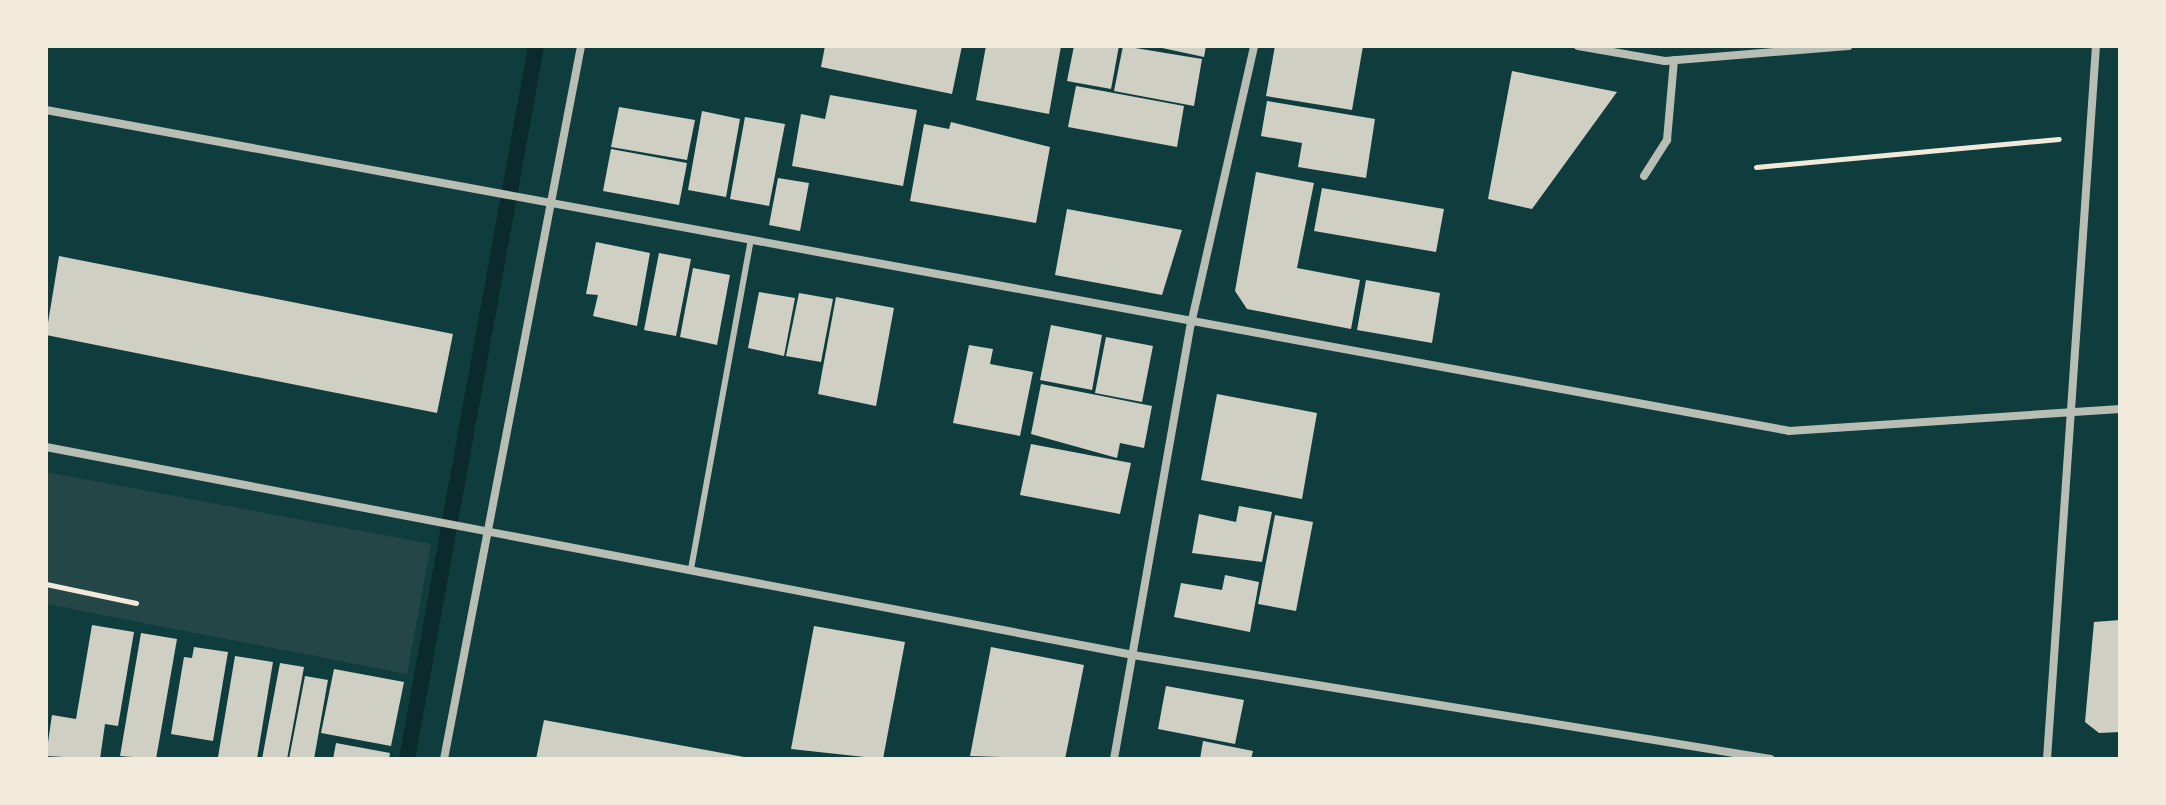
<!DOCTYPE html>
<style>
body{margin:0}
#map{position:relative;width:2166px;height:805px;overflow:hidden;background:#0f3d3e;font-family:Barlow,sans-serif}
div>[style]{position:absolute}
[style*='--x']{left:calc(var(--x)*1px);top:calc(var(--y)*1px);width:calc(var(--w)*1px);rotate:calc(var(--a)*1deg)}
.green>*{inset:0;background:#244646}
.stream>*{height:16px;margin:-8px;padding:0 8px;transform-origin:8px;border-radius:8px;background:#0a2a2b}
.building>*{inset:0;background:#cfcfc3}
.path>*{height:5px;margin:-2.5px;padding:0 2.5px;transform-origin:2.5px;border-radius:2.5px;background:#f1e9da}
.service>*{height:6px;margin:-3px;padding:0 3px;transform-origin:3px;border-radius:3px;background:#b8beb3}
.minor>*{height:8px;margin:-4px;padding:0 4px;transform-origin:4px;border-radius:4px;background:#b8beb3}
span{translate:-50% -50%;white-space:nowrap;text-align:center;line-height:1.15;-webkit-text-stroke:6px #f1e9da;paint-order:stroke}
.frame{position:absolute;inset:0;border:48px solid #f1e9da;pointer-events:none}
</style>
<div id="map">
<div class="green">
<i style="clip-path:polygon(46px 472px,431px 544px,407px 674px,46px 604px)"></i>
</div>
<div class="stream">
<i style="--x:407;--y:759;--w:725;--a:-79.74"></i>
</div>
<div class="building">
<i style="clip-path:polygon(825px 46px,962px 46px,952px 94px,821px 67px)"></i>
<i style="clip-path:polygon(986px 46px,1061px 46px,1049px 114px,976px 100px)"></i>
<i style="clip-path:polygon(1074px 46px,1119px 46px,1111px 89px,1067px 81px)"></i>
<i style="clip-path:polygon(1123px 46px,1202px 59px,1194px 106px,1114px 91px)"></i>
<i style="clip-path:polygon(1153px 46px,1206px 46px,1204px 57px)"></i>
<i style="clip-path:polygon(1275px 46px,1363px 46px,1352px 110px,1266px 96px)"></i>
<i style="clip-path:polygon(1512px 71px,1617px 92px,1532px 209px,1488px 199px)"></i>
<i style="clip-path:polygon(1076px 86px,1184px 106px,1177px 147px,1068px 127px)"></i>
<i style="clip-path:polygon(830px 95px,917px 110px,903px 186px,792px 166px,801px 114px,825px 119px)"></i>
<i style="clip-path:polygon(1267px 101px,1375px 119px,1366px 178px,1298px 167px,1302px 143px,1261px 136px)"></i>
<i style="clip-path:polygon(619px 107px,695px 120px,687px 160px,611px 147px)"></i>
<i style="clip-path:polygon(702px 111px,740px 119px,726px 197px,688px 190px)"></i>
<i style="clip-path:polygon(745px 117px,785px 124px,769px 206px,730px 199px)"></i>
<i style="clip-path:polygon(951px 122px,1050px 147px,1036px 223px,910px 201px,924px 124px,949px 129px)"></i>
<i style="clip-path:polygon(611px 149px,687px 163px,679px 205px,603px 191px)"></i>
<i style="clip-path:polygon(1256px 172px,1314px 183px,1297px 268px,1360px 280px,1351px 329px,1247px 309px,1235px 291px)"></i>
<i style="clip-path:polygon(778px 178px,809px 183px,800px 231px,769px 225px)"></i>
<i style="clip-path:polygon(1322px 188px,1444px 209px,1436px 252px,1314px 231px)"></i>
<i style="clip-path:polygon(1067px 209px,1182px 230px,1162px 295px,1055px 275px)"></i>
<i style="clip-path:polygon(596px 242px,650px 253px,637px 326px,593px 316px,598px 295px,586px 294px)"></i>
<i style="clip-path:polygon(659px 253px,691px 259px,676px 336px,644px 330px)"></i>
<i style="clip-path:polygon(59px 256px,453px 334px,437px 413px,46px 335px)"></i>
<i style="clip-path:polygon(693px 268px,730px 275px,717px 345px,680px 337px)"></i>
<i style="clip-path:polygon(1366px 280px,1440px 293px,1432px 343px,1357px 330px)"></i>
<i style="clip-path:polygon(759px 292px,795px 298px,784px 356px,748px 348px)"></i>
<i style="clip-path:polygon(799px 293px,833px 299px,821px 362px,786px 356px)"></i>
<i style="clip-path:polygon(836px 297px,894px 308px,876px 406px,818px 394px)"></i>
<i style="clip-path:polygon(1051px 325px,1102px 335px,1092px 390px,1040px 380px)"></i>
<i style="clip-path:polygon(1106px 337px,1153px 346px,1142px 402px,1095px 393px)"></i>
<i style="clip-path:polygon(969px 345px,993px 349px,990px 364px,1033px 372px,1020px 436px,953px 423px)"></i>
<i style="clip-path:polygon(1041px 384px,1152px 406px,1144px 448px,1120px 443px,1117px 458px,1031px 434px)"></i>
<i style="clip-path:polygon(1217px 394px,1317px 413px,1302px 499px,1201px 480px)"></i>
<i style="clip-path:polygon(1031px 444px,1131px 463px,1120px 514px,1020px 495px)"></i>
<i style="clip-path:polygon(1239px 506px,1272px 512px,1262px 562px,1192px 553px,1199px 514px,1236px 522px)"></i>
<i style="clip-path:polygon(1275px 515px,1313px 522px,1296px 611px,1258px 604px)"></i>
<i style="clip-path:polygon(1225px 575px,1259px 582px,1250px 632px,1174px 617px,1181px 583px,1222px 590px)"></i>
<i style="clip-path:polygon(2120px 620px,2120px 732px,2099px 733px,2085px 722px,2094px 622px)"></i>
<i style="clip-path:polygon(92px 625px,134px 632px,118px 726px,105px 724px,100px 759px,46px 756px,52px 715px,76px 719px)"></i>
<i style="clip-path:polygon(814px 626px,905px 642px,883px 759px,791px 749px)"></i>
<i style="clip-path:polygon(141px 633px,177px 639px,156px 759px,120px 756px)"></i>
<i style="clip-path:polygon(194px 647px,228px 652px,213px 741px,171px 734px,184px 657px,192px 658px)"></i>
<i style="clip-path:polygon(991px 647px,1084px 665px,1065px 759px,970px 756px)"></i>
<i style="clip-path:polygon(235px 656px,273px 662px,257px 759px,218px 757px)"></i>
<i style="clip-path:polygon(280px 663px,304px 667px,287px 759px,262px 759px)"></i>
<i style="clip-path:polygon(334px 669px,404px 682px,391px 746px,321px 733px)"></i>
<i style="clip-path:polygon(305px 676px,328px 680px,314px 759px,289px 759px)"></i>
<i style="clip-path:polygon(1166px 686px,1244px 700px,1235px 744px,1158px 729px)"></i>
<i style="clip-path:polygon(544px 720px,744px 757px,744px 759px,536px 759px)"></i>
<i style="clip-path:polygon(1203px 741px,1253px 751px,1251px 759px,1200px 759px)"></i>
<i style="clip-path:polygon(336px 743px,390px 753px,389px 759px,333px 759px)"></i>
</div>
<div class="path">
<i style="--x:1756;--y:167;--w:304;--a:-5.3"></i>
<i style="--x:46;--y:584;--w:92;--a:11.9"></i>
</div>
<div class="service">
<i style="--x:691;--y:569;--w:331;--a:-79.7"></i>
</div>
<div class="minor">
<i style="--x:1578;--y:46;--w:88;--a:9.8"></i>
<i style="--x:1665;--y:61;--w:184;--a:-4.7"></i>
<i style="--x:46;--y:110;--w:1772;--a:10.43"></i>
<i style="--x:1789;--y:431;--w:332;--a:-3.8"></i>
<i style="--x:1644;--y:176;--w:43;--a:-57.4"></i>
<i style="--x:1667;--y:140;--w:80;--a:-85"></i>
<i style="--x:46;--y:447;--w:1107;--a:10.83"></i>
<i style="--x:1133;--y:655;--w:646;--a:9.26"></i>
<i style="--x:444;--y:759;--w:726;--a:-79.12"></i>
<i style="--x:1114;--y:759;--w:442;--a:-80"></i>
<i style="--x:1191;--y:324;--w:285;--a:-77.2"></i>
<i style="--x:2047;--y:759;--w:715;--a:-86.07"></i>
</div>
<div class="frame"></div>
</div>
